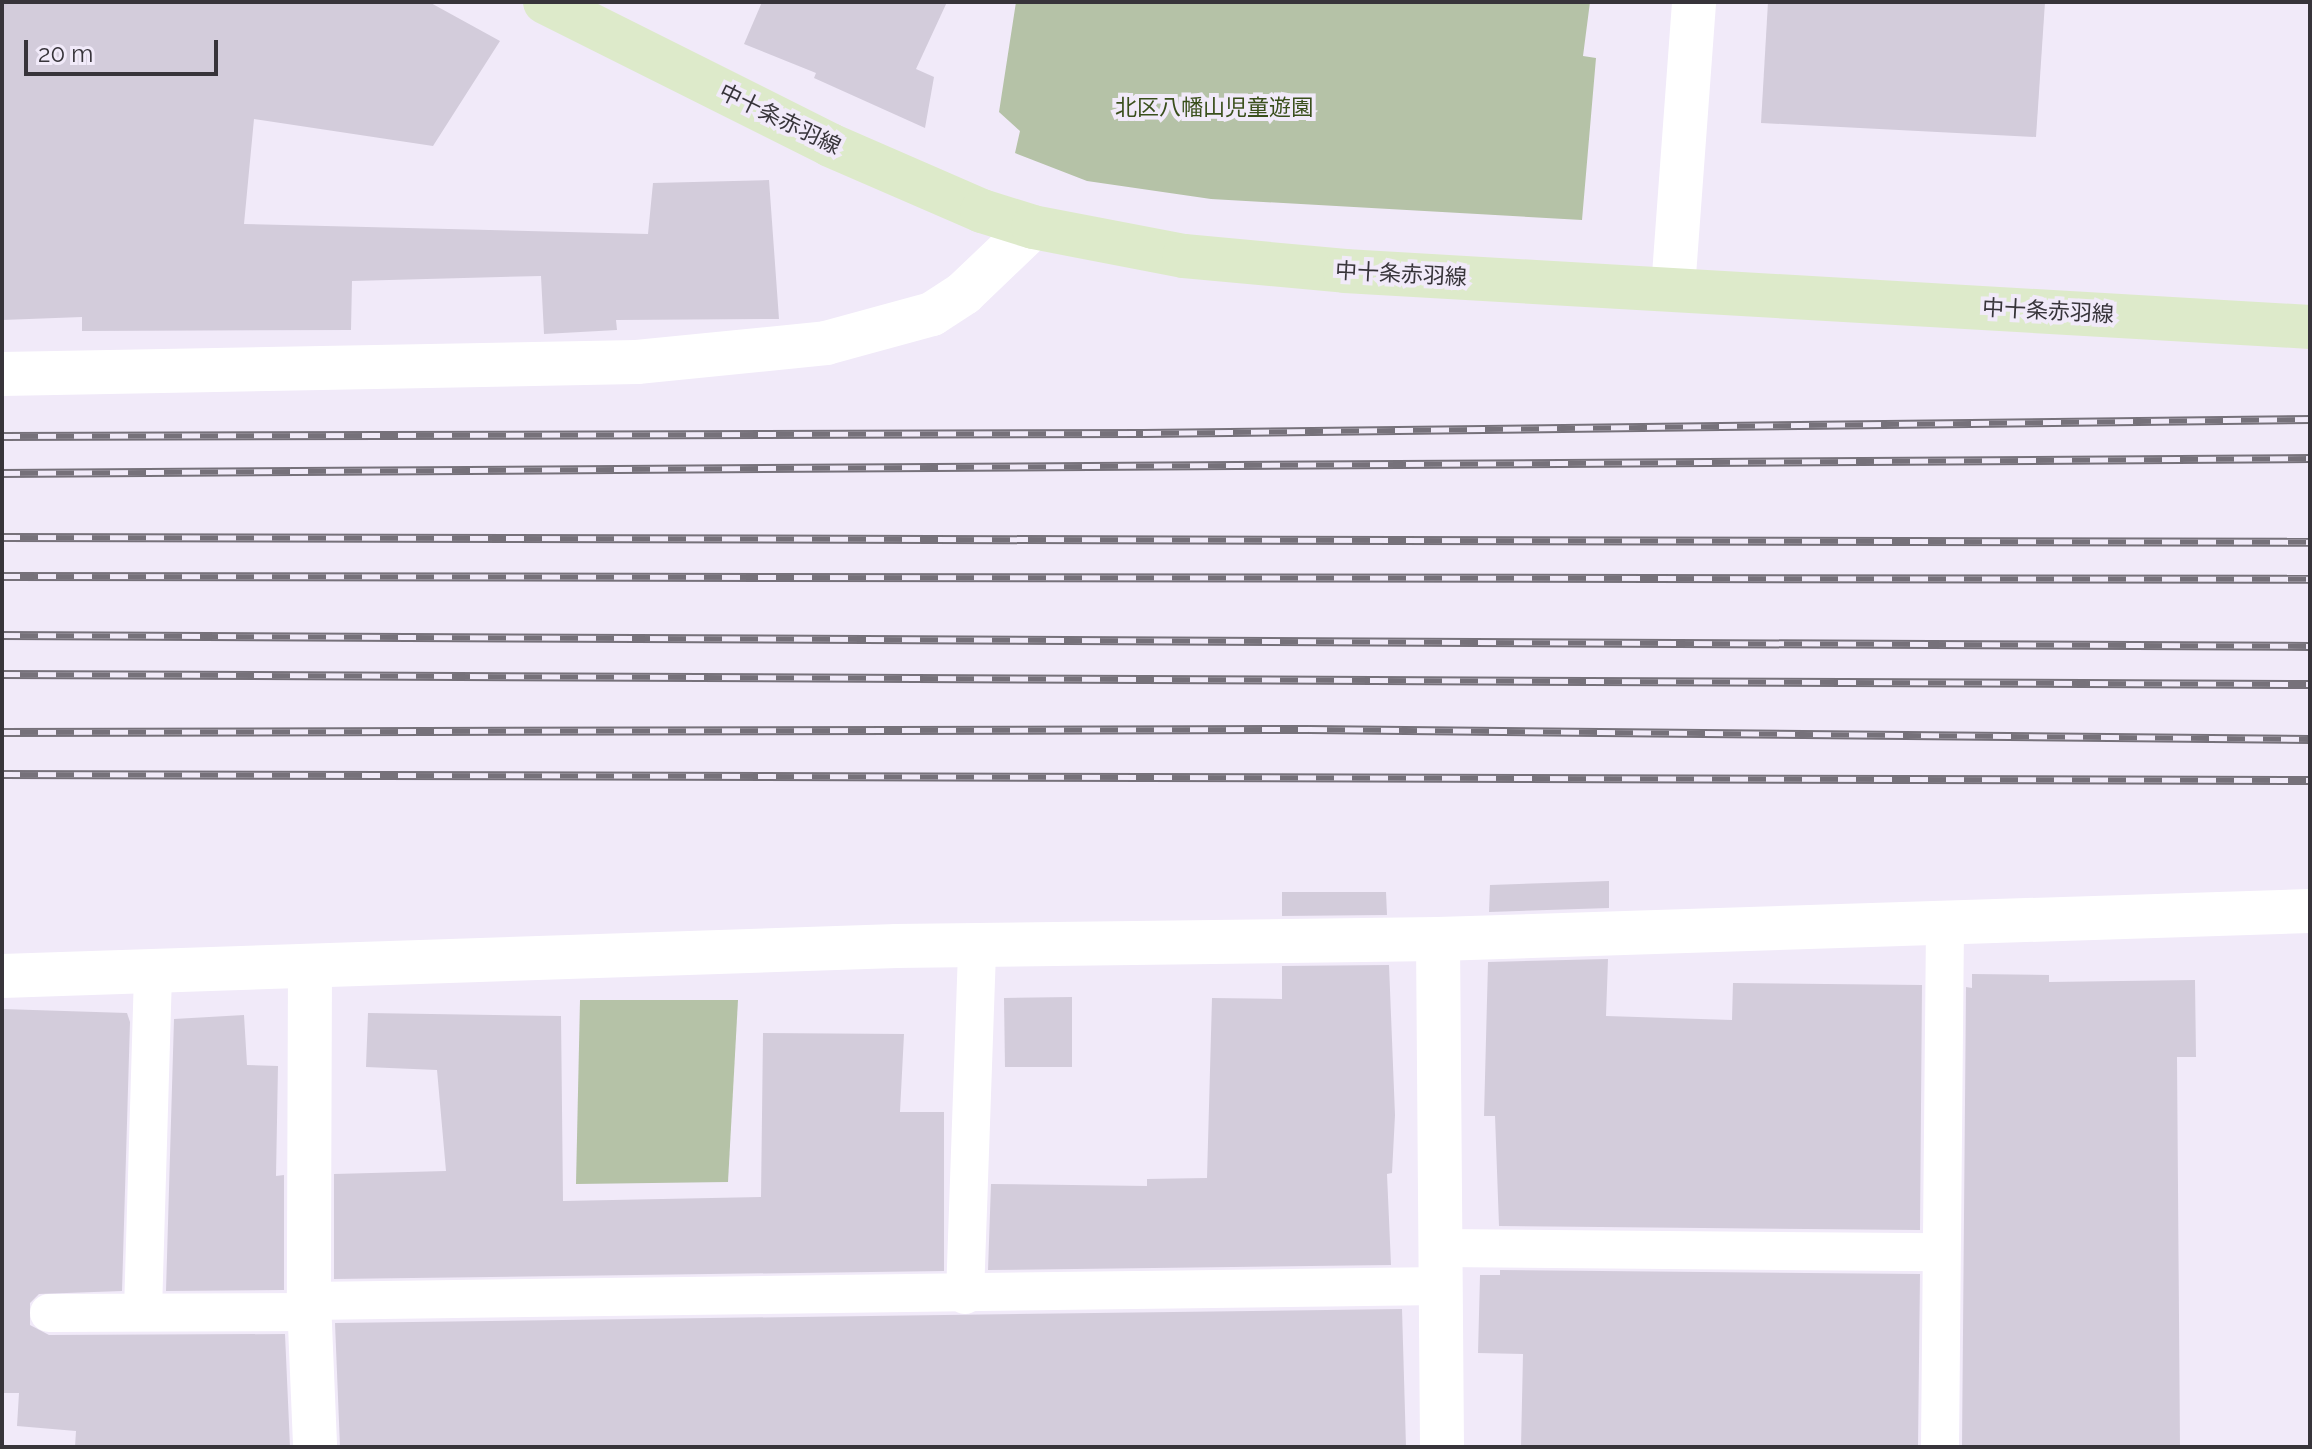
<!DOCTYPE html>
<meta charset="utf-8">
<style>
body{margin:0}
#map{position:relative;width:2312px;height:1449px;overflow:hidden;background:#f1eaf9;font-family:Raleway,"Noto Sans JP",sans-serif}
div>[style]{position:absolute}
[style*='--x']{left:calc(var(--x)*1px);top:calc(var(--y)*1px);width:calc(var(--w)*1px);rotate:calc(var(--a)*1deg)}
.green>*{inset:0;background:#b5c2a7}
.building>*{inset:0;background:#d3ccdb}
.service>*{height:38px;margin:-19px;padding:0 19px;transform-origin:19px;border-radius:19px;background:#fff}
.minor>*{height:44px;margin:-22px;padding:0 22px;transform-origin:22px;border-radius:22px;background:#fff}
.secondary>*{height:44px;margin:-22px;padding:0 22px;transform-origin:22px;border-radius:22px;background:#ddeaca}
.rail>*{height:9px;margin-top:-4.5px;transform-origin:0;background:repeating-linear-gradient(90deg,#f1eaf9 0 18px,#76717a 0 36px);box-sizing:border-box;border-block:2px solid #76717a}
span{translate:-50% -50%;white-space:nowrap;text-align:center;line-height:1.15;-webkit-text-stroke:8px #f1eaf9;paint-order:stroke}
.park-label{font-size:22px;color:#3a4f1c}
.street-label{font-size:22px;color:#37343a}
.frame{position:absolute;inset:0;border:4px solid #37343a;pointer-events:none}
.scale{position:absolute;left:24px;top:40px;width:194px;height:36px;box-sizing:border-box;border:4px solid #37343a;border-top:0;padding-left:10px;font-size:24px;line-height:28px;white-space:nowrap;color:#37343a;-webkit-text-stroke:6px #f1eaf9;paint-order:stroke}
</style>
<div id="map">
<div class="green">
<i style="clip-path:polygon(1016px 2px,1590px 2px,1583px 56px,1596px 58px,1582px 220px,1211px 199px,1087px 181px,1015px 153px,1020px 131px,999px 112px)"></i>
<i style="clip-path:polygon(580px 1000px,738px 1000px,728px 1182px,576px 1184px)"></i>
</div>
<div class="building">
<i style="clip-path:polygon(2px 2px,429px 2px,500px 41px,433px 146px,254px 119px,244px 224px,648px 234px,653px 183px,769px 180px,779px 319px,616px 320px,617px 330px,544px 334px,541px 276px,352px 281px,351px 330px,82px 331px,82px 317px,2px 320px)"></i>
<i style="clip-path:polygon(762px 2px,947px 2px,916px 69px,934px 77px,925px 128px,814px 78px,816px 73px,744px 44px)"></i>
<i style="clip-path:polygon(1768px 2px,2045px 2px,2036px 137px,1761px 123px)"></i>
<i style="clip-path:polygon(1609px 881px,1609px 908px,1489px 912px,1490px 885px)"></i>
<i style="clip-path:polygon(1282px 892px,1386px 892px,1387px 915px,1282px 916px)"></i>
<i style="clip-path:polygon(1608px 959px,1606px 1016px,1732px 1020px,1733px 983px,1922px 985px,1920px 1230px,1499px 1226px,1495px 1116px,1484px 1116px,1488px 962px)"></i>
<i style="clip-path:polygon(1389px 965px,1395px 1115px,1392px 1173px,1387px 1174px,1391px 1265px,988px 1270px,991px 1184px,1147px 1186px,1147px 1179px,1207px 1178px,1212px 998px,1282px 999px,1282px 966px)"></i>
<i style="clip-path:polygon(1972px 974px,2049px 975px,2049px 982px,2195px 980px,2196px 1057px,2177px 1057px,2180px 1447px,1962px 1447px,1966px 987px,1972px 988px)"></i>
<i style="clip-path:polygon(1072px 997px,1072px 1067px,1005px 1067px,1004px 998px)"></i>
<i style="clip-path:polygon(2px 1009px,127px 1013px,130px 1022px,122px 1291px,39px 1294px,30px 1303px,30px 1325px,49px 1335px,285px 1334px,290px 1447px,75px 1447px,76px 1431px,17px 1426px,19px 1393px,2px 1393px)"></i>
<i style="clip-path:polygon(368px 1013px,561px 1016px,563px 1201px,761px 1197px,763px 1033px,904px 1034px,900px 1112px,944px 1112px,944px 1271px,334px 1279px,334px 1174px,446px 1171px,437px 1070px,366px 1067px)"></i>
<i style="clip-path:polygon(244px 1015px,247px 1065px,278px 1066px,276px 1176px,284px 1175px,284px 1290px,166px 1291px,174px 1019px)"></i>
<i style="clip-path:polygon(1500px 1270px,1920px 1274px,1918px 1447px,1521px 1447px,1523px 1354px,1478px 1353px,1480px 1275px,1500px 1275px)"></i>
<i style="clip-path:polygon(1402px 1309px,1406px 1447px,340px 1447px,335px 1323px)"></i>
</div>
<div class="service">
<i style="--x:1443;--y:1248;--w:495;--a:0.5"></i>
<i style="--x:965;--y:1295;--w:350;--a:-88"></i>
<i style="--x:309;--y:1301;--w:1133;--a:-0.76"></i>
<i style="--x:143;--y:1311;--w:340;--a:-88.3"></i>
<i style="--x:49;--y:1313;--w:262;--a:-0.2"></i>
<i style="--x:1940;--y:1447;--w:525;--a:-89.45"></i>
</div>
<div class="minor">
<i style="--x:1673;--y:289;--w:288;--a:-85.8"></i>
<i style="--x:2;--y:374;--w:635;--a:-1.08"></i>
<i style="--x:637;--y:362;--w:190;--a:-5.7"></i>
<i style="--x:826;--y:343;--w:110;--a:-15.3"></i>
<i style="--x:932;--y:314;--w:38;--a:-33"></i>
<i style="--x:964;--y:293;--w:95;--a:-43.7"></i>
<i style="--x:1438;--y:939;--w:508;--a:89.55"></i>
<i style="--x:310;--y:966;--w:335;--a:90.2"></i>
<i style="--x:309;--y:1301;--w:146;--a:87.6"></i>
<i style="--x:2;--y:976;--w:895;--a:-1.92"></i>
<i style="--x:896;--y:946;--w:542;--a:-0.74"></i>
<i style="--x:1438;--y:939;--w:872;--a:-1.84"></i>
</div>
<div class="secondary">
<i style="--x:545;--y:2;--w:319;--a:26.6"></i>
<i style="--x:830;--y:145;--w:166;--a:23.5"></i>
<i style="--x:982;--y:211;--w:53;--a:17.4"></i>
<i style="--x:1033;--y:227;--w:154;--a:10.9"></i>
<i style="--x:1184;--y:256;--w:162;--a:5.3"></i>
<i style="--x:1345;--y:271;--w:967;--a:3.32"></i>
</div>
<div class="rail">
<i style="--x:2;--y:436;--w:1141;--a:-0.15"></i>
<i style="--x:1143;--y:433;--w:1167;--a:-0.69"></i>
<i style="--x:2;--y:473;--w:2308;--a:-0.37"></i>
<i style="--x:2;--y:537;--w:2308;--a:0.12"></i>
<i style="--x:2;--y:576;--w:2308;--a:0.07"></i>
<i style="--x:2;--y:635;--w:2308;--a:0.27"></i>
<i style="--x:2;--y:674;--w:2308;--a:0.25"></i>
<i style="--x:2;--y:732;--w:1307;--a:-0.13"></i>
<i style="--x:1309;--y:729;--w:1001;--a:0.57"></i>
<i style="--x:2;--y:774;--w:2308;--a:0.15"></i>
</div>
<div class="park-label">
<span style="left:1214px;top:108px">北区八幡山児童遊園</span>
</div>
<div class="street-label">
<span style="left:780px;top:119px;rotate:26deg">中十条赤羽線</span>
<span style="left:1401px;top:274px;rotate:3deg">中十条赤羽線</span>
<span style="left:2048px;top:311px;rotate:3deg">中十条赤羽線</span>
</div>
<div class="frame"></div>
<div class="scale">20 m</div>
</div>
